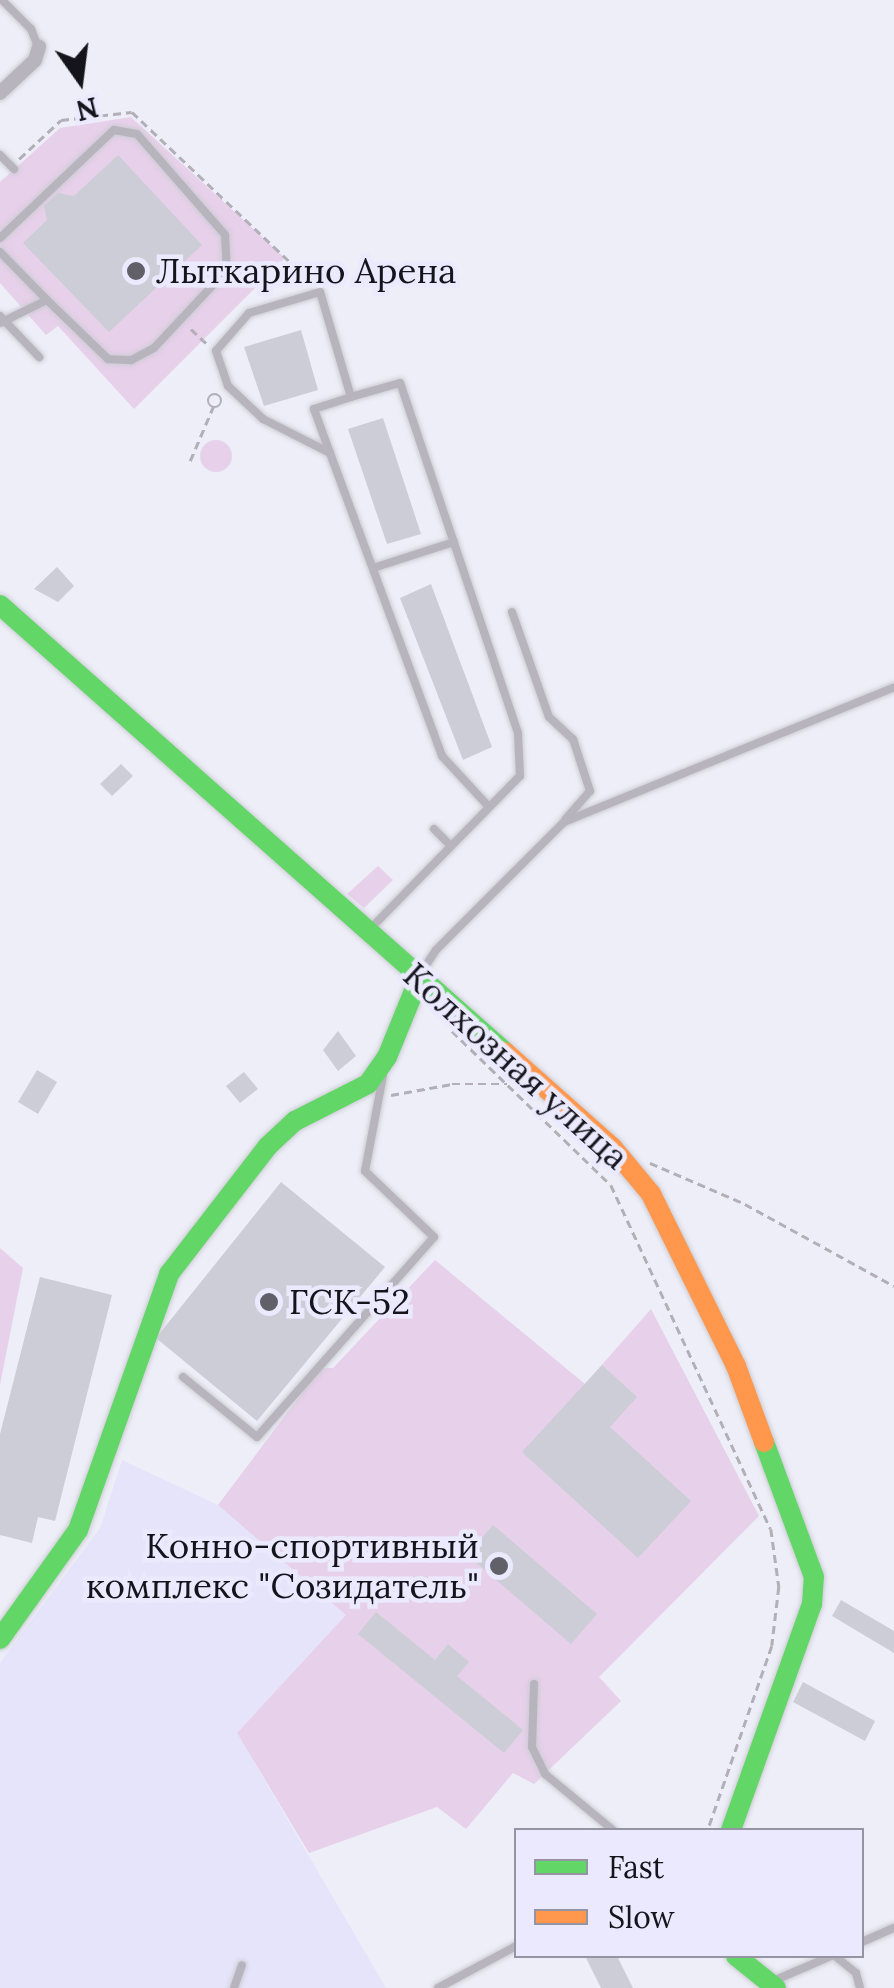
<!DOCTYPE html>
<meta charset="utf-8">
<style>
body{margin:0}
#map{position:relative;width:894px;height:1988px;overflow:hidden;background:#eeeef8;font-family:Lora,serif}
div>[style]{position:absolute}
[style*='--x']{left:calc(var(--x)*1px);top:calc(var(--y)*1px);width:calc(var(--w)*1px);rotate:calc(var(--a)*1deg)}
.built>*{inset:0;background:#e6e4fa}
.green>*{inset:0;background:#e7d0ea}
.round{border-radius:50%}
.building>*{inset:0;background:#cccdd6}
.path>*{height:2.5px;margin-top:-1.25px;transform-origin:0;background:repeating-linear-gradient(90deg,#b2afb8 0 8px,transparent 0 13px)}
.path>.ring{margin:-1.25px;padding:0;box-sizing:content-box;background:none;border:2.5px solid #b2afb8;border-radius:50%}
.roads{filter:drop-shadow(0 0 2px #ccccd4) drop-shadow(0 0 2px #ccccd4)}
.lane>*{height:8px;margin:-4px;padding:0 4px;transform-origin:4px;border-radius:4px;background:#b8b4be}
.street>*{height:14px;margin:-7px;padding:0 7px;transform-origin:7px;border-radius:7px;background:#b8b4be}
.fast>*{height:20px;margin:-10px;padding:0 10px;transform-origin:10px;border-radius:10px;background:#63d668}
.slow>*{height:20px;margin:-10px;padding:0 10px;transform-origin:10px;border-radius:10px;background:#ff974d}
.dots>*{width:28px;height:28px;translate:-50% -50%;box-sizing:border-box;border:5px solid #ebe9fd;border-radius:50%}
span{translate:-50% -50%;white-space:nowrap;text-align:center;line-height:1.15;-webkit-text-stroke:9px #ebe9fd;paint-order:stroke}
.poi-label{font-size:35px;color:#15141c}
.left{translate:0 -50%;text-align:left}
.right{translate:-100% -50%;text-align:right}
.street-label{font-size:35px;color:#15141c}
.legend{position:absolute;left:514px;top:1828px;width:350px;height:130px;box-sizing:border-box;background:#ebe9fd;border:2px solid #9594a3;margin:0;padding:12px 18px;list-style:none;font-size:30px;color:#15141c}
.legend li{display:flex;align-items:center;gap:20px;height:50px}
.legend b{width:50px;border:2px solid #9594a3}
.north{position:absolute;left:30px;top:30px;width:100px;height:100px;-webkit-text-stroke:8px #ebe9fd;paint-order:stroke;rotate:166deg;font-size:28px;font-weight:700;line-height:40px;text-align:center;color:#15141c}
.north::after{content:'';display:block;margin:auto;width:35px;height:45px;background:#15141c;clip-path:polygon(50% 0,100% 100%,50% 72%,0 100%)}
</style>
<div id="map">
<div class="built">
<i style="clip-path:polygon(122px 1460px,218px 1505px,347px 1615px,237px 1733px,386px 1988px,0 1988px,0 1663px,100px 1528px)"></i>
</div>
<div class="green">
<i style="clip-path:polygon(131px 117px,285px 258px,134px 409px,58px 326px,46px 335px,0 283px,0 182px,60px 128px)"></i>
<i class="round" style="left:200px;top:440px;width:32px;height:32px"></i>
<i style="clip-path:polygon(378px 866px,393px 880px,364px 908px,347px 894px)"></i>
<i style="clip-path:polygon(0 1248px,23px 1268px,0 1385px)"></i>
<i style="clip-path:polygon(435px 1260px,585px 1384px,651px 1309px,759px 1516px,599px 1677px,621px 1701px,534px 1784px,513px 1773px,466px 1829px,437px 1807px,309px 1853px,237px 1733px,346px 1615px,218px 1505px,321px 1368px,333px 1368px)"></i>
</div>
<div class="building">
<i style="clip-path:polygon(118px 155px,202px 245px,109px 332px,23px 243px,47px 220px,44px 206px,58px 193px,74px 196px)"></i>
<i style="clip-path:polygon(301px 330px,318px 390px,264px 406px,244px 347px)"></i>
<i style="clip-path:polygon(383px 418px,421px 534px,387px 544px,348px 429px)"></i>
<i style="clip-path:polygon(57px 567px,74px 586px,58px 602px,34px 589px)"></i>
<i style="clip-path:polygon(431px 584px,492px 747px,463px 760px,400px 598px)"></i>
<i style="clip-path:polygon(121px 764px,133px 776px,112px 796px,100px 784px)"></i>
<i style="clip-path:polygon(338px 1031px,356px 1056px,338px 1071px,323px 1050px)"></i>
<i style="clip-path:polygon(37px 1070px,57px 1082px,38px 1114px,18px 1102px)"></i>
<i style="clip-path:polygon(244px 1072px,258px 1089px,240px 1103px,226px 1086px)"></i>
<i style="clip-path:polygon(281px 1182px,385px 1267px,257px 1421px,156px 1338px)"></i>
<i style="clip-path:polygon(40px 1277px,112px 1295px,55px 1521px,38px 1517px,32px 1543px,0 1535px,0 1434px)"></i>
<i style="clip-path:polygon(602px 1365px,637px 1397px,610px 1427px,691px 1501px,638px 1558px,522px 1452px)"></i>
<i style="clip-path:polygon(493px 1525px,597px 1614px,571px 1644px,467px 1555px)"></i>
<i style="clip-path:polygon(841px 1600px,894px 1631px,894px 1653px,832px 1616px)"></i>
<i style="clip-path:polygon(376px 1612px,435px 1660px,448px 1644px,469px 1662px,457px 1676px,523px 1730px,504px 1753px,358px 1634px)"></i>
<i style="clip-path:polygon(803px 1682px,875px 1721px,865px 1741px,793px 1702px)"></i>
<i style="clip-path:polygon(585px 1956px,617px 1956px,633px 1988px,601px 1988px)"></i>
</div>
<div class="path">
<i style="--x:19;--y:159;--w:57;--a:-42.9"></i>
<i style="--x:61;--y:120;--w:71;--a:-6.4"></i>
<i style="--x:132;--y:112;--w:248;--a:43.5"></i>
<i style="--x:191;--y:329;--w:22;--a:43"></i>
<i class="ring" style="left:208px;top:394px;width:11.5px;height:11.5px"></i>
<i style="--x:190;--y:461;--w:59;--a:-66.9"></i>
<i style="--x:452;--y:1031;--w:221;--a:44.1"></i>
<i style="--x:611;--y:1185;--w:379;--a:65.1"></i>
<i style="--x:771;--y:1529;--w:59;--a:82.1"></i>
<i style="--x:779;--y:1587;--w:59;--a:96.8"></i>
<i style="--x:772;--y:1646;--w:195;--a:109.2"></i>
<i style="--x:391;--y:1095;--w:62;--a:-10.2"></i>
<i style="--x:452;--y:1084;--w:55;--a:0"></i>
<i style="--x:650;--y:1163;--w:103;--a:23.3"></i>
<i style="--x:745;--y:1204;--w:170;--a:28.8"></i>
</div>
<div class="roads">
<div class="lane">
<i style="--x:2;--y:0;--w:41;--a:45"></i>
<i style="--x:31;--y:29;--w:18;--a:68"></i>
<i style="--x:0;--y:155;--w:20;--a:45"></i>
<i style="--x:0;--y:238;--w:157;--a:-43.5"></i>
<i style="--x:114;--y:130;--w:23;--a:10"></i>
<i style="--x:137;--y:134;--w:134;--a:48.9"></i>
<i style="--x:225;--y:235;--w:35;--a:87"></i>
<i style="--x:227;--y:270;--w:107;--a:133.1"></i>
<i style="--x:154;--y:348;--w:26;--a:152"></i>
<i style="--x:131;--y:360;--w:23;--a:-178"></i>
<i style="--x:108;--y:359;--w:85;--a:-136"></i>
<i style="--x:0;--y:252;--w:67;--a:45.6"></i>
<i style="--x:47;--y:300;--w:52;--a:153.9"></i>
<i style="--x:0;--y:316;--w:57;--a:46.4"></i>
<i style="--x:330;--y:453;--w:47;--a:-110"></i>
<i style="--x:314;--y:409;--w:39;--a:-18"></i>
<i style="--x:373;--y:568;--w:85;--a:-17.8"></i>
<i style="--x:512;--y:612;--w:111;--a:70.6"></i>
<i style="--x:549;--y:717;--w:33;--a:43"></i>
<i style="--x:573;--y:739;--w:55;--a:71.9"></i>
<i style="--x:590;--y:791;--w:37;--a:131"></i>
<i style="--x:434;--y:829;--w:24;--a:45"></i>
<i style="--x:370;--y:929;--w:214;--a:-45.6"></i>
<i style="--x:520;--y:776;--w:43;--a:-92.7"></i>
<i style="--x:518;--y:733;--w:369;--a:-108.6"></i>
<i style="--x:400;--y:383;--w:51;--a:164.1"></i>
<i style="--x:351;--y:397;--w:109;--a:-106.4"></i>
<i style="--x:320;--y:292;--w:74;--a:163.5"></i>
<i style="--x:249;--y:313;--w:50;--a:131"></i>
<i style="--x:216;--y:351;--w:37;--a:71"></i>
<i style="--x:228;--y:386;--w:48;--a:43.3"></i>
<i style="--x:263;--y:419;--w:75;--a:26.9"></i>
<i style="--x:330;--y:453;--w:323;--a:69.7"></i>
<i style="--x:442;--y:756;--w:69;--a:47.3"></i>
<i style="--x:421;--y:973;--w:27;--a:-57"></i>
<i style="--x:436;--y:950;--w:181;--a:-45"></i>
<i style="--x:564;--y:822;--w:357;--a:-22.2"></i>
<i style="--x:183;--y:1377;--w:95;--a:39"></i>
<i style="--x:257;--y:1437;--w:267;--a:-48.5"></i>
<i style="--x:434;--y:1237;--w:95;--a:-136.3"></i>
<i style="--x:365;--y:1171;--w:97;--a:-79.3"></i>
<i style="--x:534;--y:1684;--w:63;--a:91.8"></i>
<i style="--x:532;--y:1747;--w:30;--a:64"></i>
<i style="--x:545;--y:1774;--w:88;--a:39.5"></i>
<i style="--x:862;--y:1942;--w:35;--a:-24"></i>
<i style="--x:835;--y:1956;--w:27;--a:39"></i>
<i style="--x:856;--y:1973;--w:16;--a:75"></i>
<i style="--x:773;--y:1981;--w:63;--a:-23.3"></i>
<i style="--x:234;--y:1988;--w:24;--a:-71"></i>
<i style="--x:438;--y:1988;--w:89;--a:-28.3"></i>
</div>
<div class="street">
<i style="--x:0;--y:93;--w:48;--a:-43.3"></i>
<i style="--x:35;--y:60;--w:14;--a:-73"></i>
</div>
<div class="fast">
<i style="--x:0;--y:605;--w:674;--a:41.51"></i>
<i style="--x:0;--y:1639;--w:134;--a:-54.4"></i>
<i style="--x:78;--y:1530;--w:272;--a:-70.4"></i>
<i style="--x:169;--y:1274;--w:162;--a:-52.3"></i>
<i style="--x:268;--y:1146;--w:37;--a:-43"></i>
<i style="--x:295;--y:1121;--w:82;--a:-26.9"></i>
<i style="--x:368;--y:1084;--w:33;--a:-55"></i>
<i style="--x:387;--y:1057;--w:87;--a:-67.8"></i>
<i style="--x:731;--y:1830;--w:240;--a:-70.3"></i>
<i style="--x:812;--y:1604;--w:27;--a:-86"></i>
<i style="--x:814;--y:1577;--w:144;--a:-110.3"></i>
<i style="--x:736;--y:1956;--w:51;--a:38.7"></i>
</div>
<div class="slow">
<i style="--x:505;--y:1052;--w:143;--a:41.6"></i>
<i style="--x:612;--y:1147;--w:61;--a:50.3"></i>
<i style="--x:651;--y:1194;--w:192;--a:63.7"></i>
<i style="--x:736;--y:1366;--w:81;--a:69.8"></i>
</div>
</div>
<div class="dots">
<i style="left:136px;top:271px;background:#616069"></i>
<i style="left:269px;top:1302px;background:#616069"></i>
<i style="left:499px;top:1566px;background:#616069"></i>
</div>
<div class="poi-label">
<span class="left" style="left:156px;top:271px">Лыткарино Арена</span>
<span class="left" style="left:289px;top:1302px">ГСК-52</span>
<span class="right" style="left:479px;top:1566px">Конно-спортивный<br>комплекс "Созидатель"</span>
</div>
<div class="street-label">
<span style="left:516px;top:1066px;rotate:42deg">Колхозная улица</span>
</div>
<ul class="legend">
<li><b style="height:12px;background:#63d668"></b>Fast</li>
<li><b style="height:12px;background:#ff974d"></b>Slow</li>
</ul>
<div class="north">N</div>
</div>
